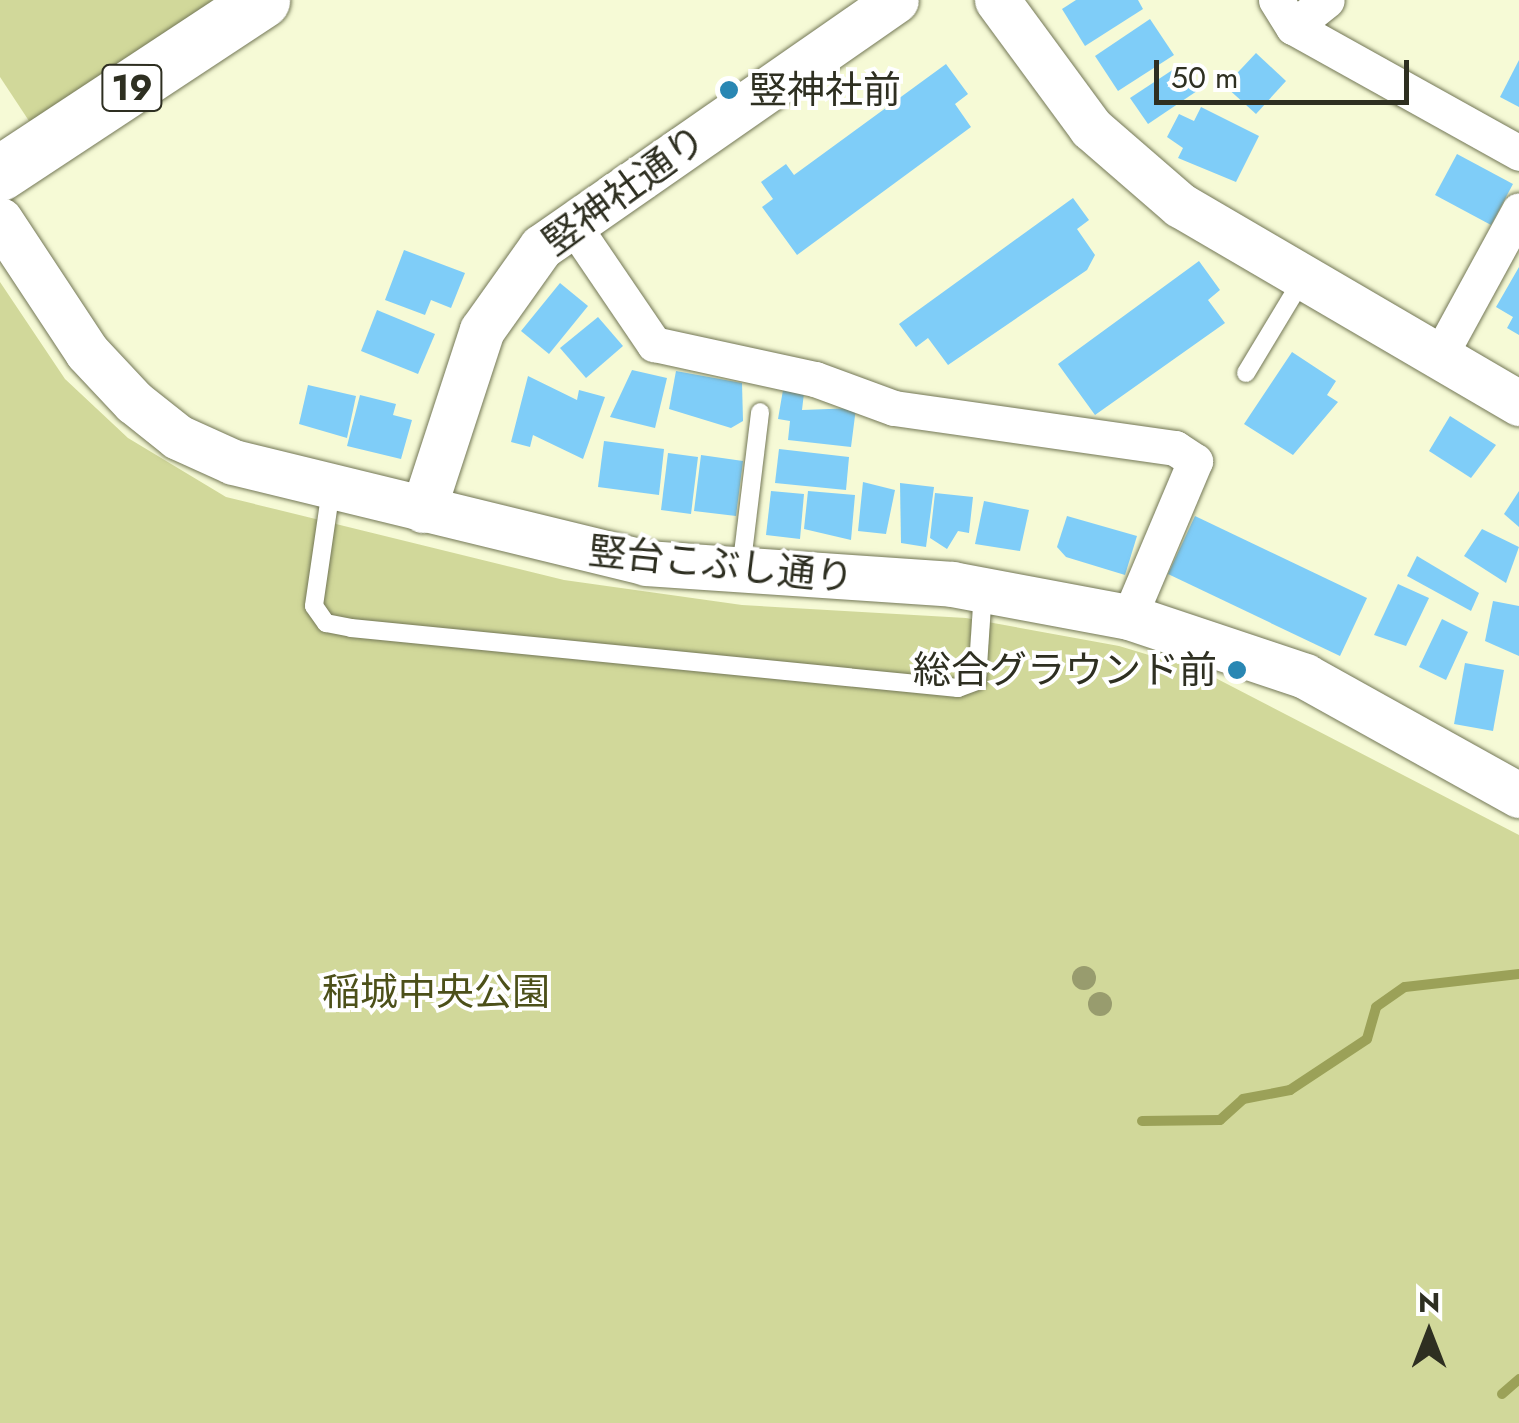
<!DOCTYPE html>
<meta charset="utf-8">
<style>
body{margin:0}
#map{position:relative;width:1519px;height:1423px;overflow:hidden;background:#f6fad6;font-family:Jost,"Noto Sans JP",sans-serif}
div>[style]{position:absolute}
[style*='--x']{left:calc(var(--x)*1px);top:calc(var(--y)*1px);width:calc(var(--w)*1px);rotate:calc(var(--a)*1deg)}
.green>*{inset:0;background:#d1d89a}
.stream>*{height:10px;margin:-5px;padding:0 5px;transform-origin:5px;border-radius:5px;background:#9ba158}
.building>*{inset:0;background:#7fcdf8}
.roads{filter:drop-shadow(0 0 2px #737756) drop-shadow(0 0 2px #737756)}
.service>*{height:18px;margin:-9px;padding:0 9px;transform-origin:9px;border-radius:9px;background:#fff}
.minor>*{height:35px;margin:-17.5px;padding:0 17.5px;transform-origin:17.5px;border-radius:17.5px;background:#fff}
.tertiary>*{height:45px;margin:-22.5px;padding:0 22.5px;transform-origin:22.5px;border-radius:22.5px;background:#fff}
.primary>*{height:55px;margin:-27.5px;padding:0 27.5px;transform-origin:27.5px;border-radius:27.5px;background:#fff}
.trees>*{width:24px;height:24px;margin:-12px;border-radius:50%;background:#989c6e}
.dots>*{width:28px;height:28px;translate:-50% -50%;box-sizing:border-box;border:5px solid #fff;border-radius:50%}
span{translate:-50% -50%;white-space:nowrap;text-align:center;line-height:1.15;-webkit-text-stroke:8px #fff;paint-order:stroke}
.shield-label span{padding:2px 8px;background:#fff;border:2px solid;border-radius:8px;-webkit-text-stroke-width:0}
.shield-label{font-size:35px;color:#2e2f21;font-weight:700}
.poi-label{font-size:38px;color:#2e2f21}
.left{translate:0 -50%;text-align:left}
.right{translate:-100% -50%;text-align:right}
.street-label{font-size:38px;color:#2e2f21}
.park-label{font-size:38px;color:#4c5019}
.north{position:absolute;left:1379px;top:1283px;width:100px;height:100px;-webkit-text-stroke:8px #fff;paint-order:stroke;rotate:0deg;font-size:28px;font-weight:700;line-height:40px;text-align:center;color:#2e2f21}
.north::after{content:'';display:block;margin:auto;width:35px;height:45px;background:#2e2f21;clip-path:polygon(50% 0,100% 100%,50% 72%,0 100%)}
.scale{position:absolute;left:1154px;top:60px;width:255px;height:45px;box-sizing:border-box;border:5px solid #2e2f21;border-top:0;padding-left:12px;font-size:30px;line-height:35px;white-space:nowrap;color:#2e2f21;-webkit-text-stroke:8px #fff;paint-order:stroke}
</style>
<div id="map">
<div class="green">
<i style="clip-path:polygon(0 0,223px 0,33px 127px,0 77px)"></i>
<i style="clip-path:polygon(0 282px,65px 379px,128px 438px,226px 497px,564px 580px,742px 605px,966px 618px,1119px 646px,1202px 671px,1519px 835px,1519px 1423px,0 1423px)"></i>
</div>
<div class="stream">
<i style="--x:1142;--y:1121;--w:78;--a:-0.7"></i>
<i style="--x:1220;--y:1120;--w:31;--a:-42"></i>
<i style="--x:1243;--y:1099;--w:48;--a:-10.8"></i>
<i style="--x:1290;--y:1090;--w:92;--a:-33.5"></i>
<i style="--x:1367;--y:1039;--w:33;--a:-74"></i>
<i style="--x:1376;--y:1007;--w:35;--a:-35"></i>
<i style="--x:1405;--y:987;--w:115;--a:-6.5"></i>
<i style="--x:1502;--y:1394;--w:23;--a:-41"></i>
</div>
<div class="building">
<i style="clip-path:polygon(1076px 0,1138px 0,1143px 9px,1085px 46px,1062px 9px)"></i>
<i style="clip-path:polygon(1150px 19px,1174px 55px,1118px 91px,1095px 56px)"></i>
<i style="clip-path:polygon(1256px 53px,1286px 81px,1256px 114px,1225px 86px)"></i>
<i style="clip-path:polygon(1519px 60px,1519px 107px,1500px 97px)"></i>
<i style="clip-path:polygon(946px 64px,968px 94px,955px 104px,971px 127px,797px 255px,762px 207px,773px 199px,761px 182px,786px 164px,794px 175px)"></i>
<i style="clip-path:polygon(1180px 65px,1197px 91px,1148px 124px,1130px 98px)"></i>
<i style="clip-path:polygon(1201px 107px,1259px 136px,1236px 182px,1178px 158px,1183px 148px,1167px 137px,1179px 114px,1194px 121px)"></i>
<i style="clip-path:polygon(1457px 154px,1513px 184px,1491px 225px,1435px 195px)"></i>
<i style="clip-path:polygon(1073px 198px,1089px 220px,1077px 229px,1095px 255px,1087px 270px,948px 365px,928px 338px,916px 347px,899px 324px)"></i>
<i style="clip-path:polygon(404px 250px,465px 273px,451px 308px,431px 300px,425px 315px,385px 300px)"></i>
<i style="clip-path:polygon(1199px 261px,1220px 290px,1208px 300px,1225px 323px,1095px 415px,1058px 364px)"></i>
<i style="clip-path:polygon(1519px 267px,1519px 335px,1507px 328px,1513px 317px,1496px 307px)"></i>
<i style="clip-path:polygon(560px 283px,588px 306px,549px 354px,521px 331px)"></i>
<i style="clip-path:polygon(377px 310px,435px 334px,418px 374px,361px 351px)"></i>
<i style="clip-path:polygon(598px 317px,623px 346px,586px 378px,560px 348px)"></i>
<i style="clip-path:polygon(1292px 352px,1336px 381px,1327px 395px,1338px 402px,1293px 455px,1244px 424px)"></i>
<i style="clip-path:polygon(632px 370px,667px 378px,655px 428px,610px 417px)"></i>
<i style="clip-path:polygon(676px 371px,742px 383px,743px 421px,731px 428px,669px 409px)"></i>
<i style="clip-path:polygon(528px 376px,577px 400px,579px 390px,605px 397px,583px 459px,533px 435px,530px 447px,511px 442px)"></i>
<i style="clip-path:polygon(308px 385px,356px 396px,347px 438px,299px 424px)"></i>
<i style="clip-path:polygon(783px 390px,804px 393px,802px 410px,856px 408px,851px 447px,788px 440px,790px 421px,778px 419px)"></i>
<i style="clip-path:polygon(360px 395px,396px 404px,393px 415px,412px 420px,401px 459px,347px 446px)"></i>
<i style="clip-path:polygon(1450px 416px,1496px 445px,1471px 478px,1429px 451px)"></i>
<i style="clip-path:polygon(604px 441px,664px 449px,659px 495px,598px 487px)"></i>
<i style="clip-path:polygon(779px 449px,849px 457px,846px 490px,775px 483px)"></i>
<i style="clip-path:polygon(668px 453px,698px 457px,691px 514px,661px 510px)"></i>
<i style="clip-path:polygon(701px 455px,743px 461px,736px 516px,694px 511px)"></i>
<i style="clip-path:polygon(863px 482px,895px 490px,886px 534px,858px 531px)"></i>
<i style="clip-path:polygon(900px 483px,934px 487px,926px 547px,901px 543px)"></i>
<i style="clip-path:polygon(771px 491px,804px 494px,800px 539px,766px 535px)"></i>
<i style="clip-path:polygon(808px 491px,855px 495px,851px 540px,804px 529px)"></i>
<i style="clip-path:polygon(1519px 491px,1519px 527px,1504px 514px)"></i>
<i style="clip-path:polygon(935px 493px,973px 497px,969px 533px,958px 531px,947px 549px,930px 538px)"></i>
<i style="clip-path:polygon(984px 501px,1029px 510px,1020px 551px,975px 544px)"></i>
<i style="clip-path:polygon(1067px 516px,1137px 536px,1125px 575px,1066px 557px,1057px 547px)"></i>
<i style="clip-path:polygon(1195px 516px,1367px 598px,1340px 656px,1168px 574px)"></i>
<i style="clip-path:polygon(1482px 529px,1519px 547px,1506px 583px,1464px 556px)"></i>
<i style="clip-path:polygon(1417px 556px,1479px 593px,1471px 611px,1407px 576px)"></i>
<i style="clip-path:polygon(1398px 584px,1429px 598px,1406px 646px,1374px 635px)"></i>
<i style="clip-path:polygon(1493px 601px,1519px 606px,1519px 656px,1485px 641px)"></i>
<i style="clip-path:polygon(1442px 619px,1468px 632px,1446px 680px,1419px 667px)"></i>
<i style="clip-path:polygon(1465px 663px,1504px 670px,1493px 731px,1454px 724px)"></i>
</div>
<div class="roads">
<div class="service">
<i style="--x:1246;--y:373;--w:109;--a:-58.9"></i>
<i style="--x:331;--y:489;--w:118;--a:98.3"></i>
<i style="--x:314;--y:606;--w:21;--a:55"></i>
<i style="--x:326;--y:623;--w:25;--a:11"></i>
<i style="--x:351;--y:628;--w:610;--a:5.65"></i>
<i style="--x:958;--y:688;--w:20;--a:-20"></i>
<i style="--x:977;--y:681;--w:90;--a:-86.2"></i>
<i style="--x:741;--y:570;--w:159;--a:-83.1"></i>
</div>
<div class="minor">
<i style="--x:1276;--y:0;--w:32;--a:58"></i>
<i style="--x:1293;--y:27;--w:259;--a:29.1"></i>
<i style="--x:1293;--y:27;--w:43;--a:-38.5"></i>
<i style="--x:571;--y:222;--w:148;--a:55.8"></i>
<i style="--x:654;--y:344;--w:165;--a:12.3"></i>
<i style="--x:815;--y:379;--w:84;--a:20.2"></i>
<i style="--x:894;--y:408;--w:284;--a:8.1"></i>
<i style="--x:1175;--y:448;--w:24;--a:33"></i>
<i style="--x:1195;--y:461;--w:169;--a:112.9"></i>
<i style="--x:1439;--y:357;--w:167;--a:-61.4"></i>
</div>
<div class="tertiary">
<i style="--x:997;--y:0;--w:159;--a:53.7"></i>
<i style="--x:1091;--y:128;--w:118;--a:40.9"></i>
<i style="--x:1180;--y:205;--w:393;--a:30.3"></i>
<i style="--x:0;--y:220;--w:158;--a:56.6"></i>
<i style="--x:87;--y:352;--w:69;--a:46.8"></i>
<i style="--x:134;--y:402;--w:56;--a:38.5"></i>
<i style="--x:178;--y:437;--w:60;--a:24.4"></i>
<i style="--x:233;--y:462;--w:425;--a:13.7"></i>
<i style="--x:646;--y:563;--w:307;--a:3.9"></i>
<i style="--x:952;--y:584;--w:180;--a:10.6"></i>
<i style="--x:1129;--y:617;--w:186;--a:18.5"></i>
<i style="--x:1305;--y:676;--w:245;--a:29.1"></i>
<i style="--x:423;--y:510;--w:189;--a:-71.9"></i>
<i style="--x:482;--y:330;--w:102;--a:-54.6"></i>
<i style="--x:541;--y:247;--w:432;--a:-34.8"></i>
</div>
<div class="primary">
<i style="--x:0;--y:173;--w:314;--a:-33.4"></i>
</div>
</div>
<div class="trees">
<i style="left:1084px;top:978px"></i>
<i style="left:1100px;top:1004px"></i>
</div>
<div class="dots">
<i style="left:729px;top:90px;background:#2987b3"></i>
<i style="left:1237px;top:670px;background:#2987b3"></i>
</div>
<div class="shield-label">
<span style="left:132px;top:88px">19</span>
</div>
<div class="poi-label">
<span class="left" style="left:749px;top:90px">竪神社前</span>
<span class="right" style="left:1217px;top:670px">総合グラウンド前</span>
</div>
<div class="street-label">
<span style="left:624px;top:190px;rotate:-36deg">竪神社通り</span>
<span style="left:721px;top:564px;rotate:6deg">竪台こぶし通り</span>
</div>
<div class="park-label">
<span style="left:436px;top:992px">稲城中央公園</span>
</div>
<div class="north">N</div>
<div class="scale">50 m</div>
</div>
